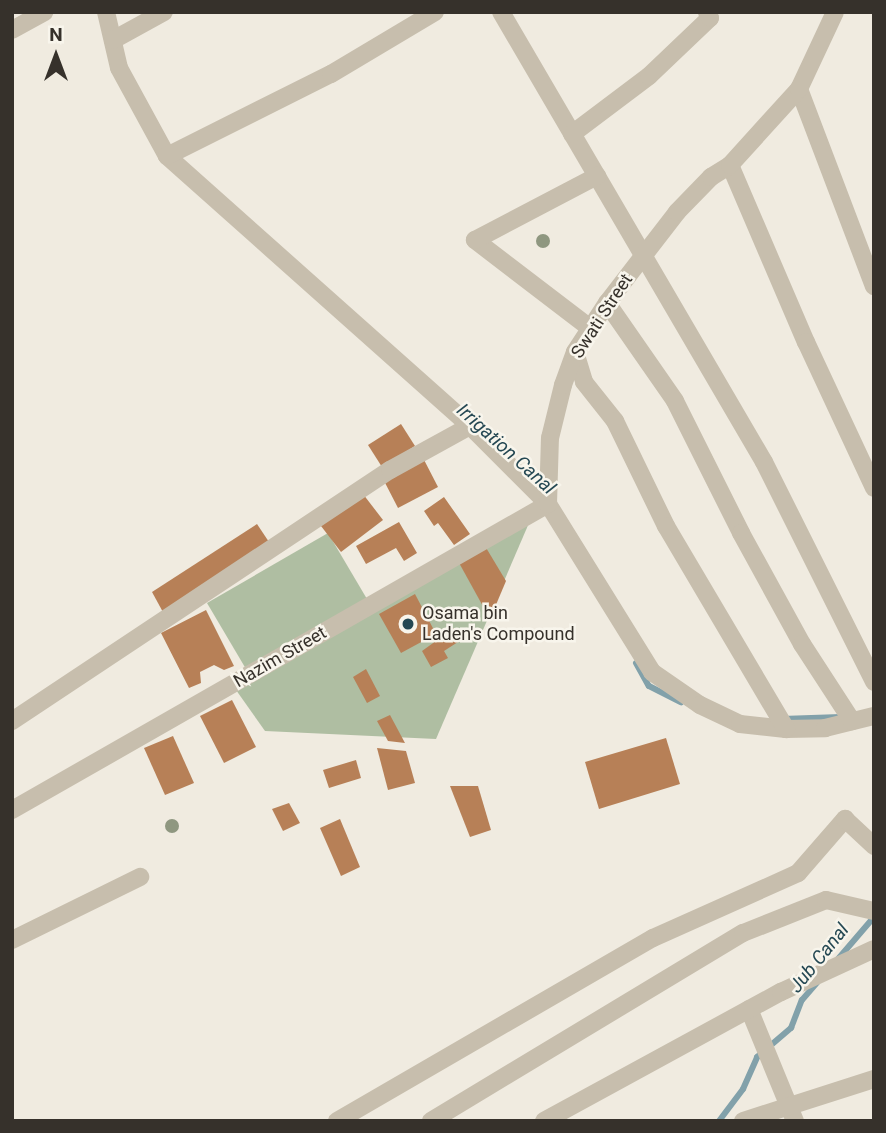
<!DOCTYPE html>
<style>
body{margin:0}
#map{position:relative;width:886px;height:1133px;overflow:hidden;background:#f0ebe0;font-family:Roboto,sans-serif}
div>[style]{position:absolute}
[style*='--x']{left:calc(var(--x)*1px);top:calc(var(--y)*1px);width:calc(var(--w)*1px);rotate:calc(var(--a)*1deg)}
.green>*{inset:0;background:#afbea2}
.stream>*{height:6px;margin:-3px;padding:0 3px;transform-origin:3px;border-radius:3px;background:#82a1aa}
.building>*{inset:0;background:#b78057}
.minor>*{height:18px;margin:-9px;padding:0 9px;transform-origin:9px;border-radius:9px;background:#c7bead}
.trees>*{width:14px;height:14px;margin:-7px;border-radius:50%;background:#8f9780}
.dots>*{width:19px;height:19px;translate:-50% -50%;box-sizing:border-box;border:4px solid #f8f5ec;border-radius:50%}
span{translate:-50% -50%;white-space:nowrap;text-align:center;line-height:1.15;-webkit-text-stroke:5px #f8f5ec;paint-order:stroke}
.street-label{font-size:18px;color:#36312b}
.poi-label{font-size:18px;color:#36312b}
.left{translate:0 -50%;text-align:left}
.water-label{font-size:19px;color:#254853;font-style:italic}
.frame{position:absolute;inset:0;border:14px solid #36312b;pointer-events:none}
.north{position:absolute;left:21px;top:21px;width:70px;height:70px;-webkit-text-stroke:5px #f8f5ec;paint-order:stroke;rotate:0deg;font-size:19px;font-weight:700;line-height:28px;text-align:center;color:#36312b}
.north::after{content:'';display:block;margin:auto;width:24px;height:32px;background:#36312b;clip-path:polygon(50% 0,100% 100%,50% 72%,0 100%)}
</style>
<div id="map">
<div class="green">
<i style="clip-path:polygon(529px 523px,436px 739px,265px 731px,236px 690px)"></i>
<i style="clip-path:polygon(328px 533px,367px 599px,246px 669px,207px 603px)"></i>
</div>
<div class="stream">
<i style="--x:636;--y:663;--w:26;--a:61"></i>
<i style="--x:649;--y:686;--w:36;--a:27"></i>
<i style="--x:782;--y:719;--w:59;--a:-1.9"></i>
<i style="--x:838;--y:959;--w:55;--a:-49.4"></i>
<i style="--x:719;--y:1121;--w:40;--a:-53"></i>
<i style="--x:743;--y:1089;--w:35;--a:-66"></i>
<i style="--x:757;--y:1057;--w:45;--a:-40.5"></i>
<i style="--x:791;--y:1028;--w:30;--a:-69"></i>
<i style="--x:802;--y:1000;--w:23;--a:-49"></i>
</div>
<div class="building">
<i style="clip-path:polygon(401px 424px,415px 446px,382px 467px,368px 445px)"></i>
<i style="clip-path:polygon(421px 454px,438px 487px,398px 508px,381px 475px)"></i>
<i style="clip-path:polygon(363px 494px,383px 520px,341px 552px,321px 526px)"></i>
<i style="clip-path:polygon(444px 497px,470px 534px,454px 545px,438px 523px,434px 526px,424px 511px)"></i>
<i style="clip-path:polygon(399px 522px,417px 553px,404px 561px,396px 548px,366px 564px,356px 546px)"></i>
<i style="clip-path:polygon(257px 524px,271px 545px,164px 614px,152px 592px)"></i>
<i style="clip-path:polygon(485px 546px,506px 581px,490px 619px,458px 561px)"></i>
<i style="clip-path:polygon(415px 594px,436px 634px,401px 653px,379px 614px)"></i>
<i style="clip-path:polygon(206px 610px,234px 666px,224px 670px,214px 665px,200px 672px,201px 683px,189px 688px,161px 633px)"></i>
<i style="clip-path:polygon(454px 628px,461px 640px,444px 651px,448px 658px,431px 667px,422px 651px)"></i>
<i style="clip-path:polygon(366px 669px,380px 696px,367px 703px,353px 677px)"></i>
<i style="clip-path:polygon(232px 700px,256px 747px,224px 763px,200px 716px)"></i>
<i style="clip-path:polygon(390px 715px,405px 743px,388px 741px,377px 721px)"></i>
<i style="clip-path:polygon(173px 736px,194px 783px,165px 795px,144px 748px)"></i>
<i style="clip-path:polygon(666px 738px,680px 784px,599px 809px,585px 762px)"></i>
<i style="clip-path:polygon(377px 748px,406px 751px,415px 783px,388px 790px)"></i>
<i style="clip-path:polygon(356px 760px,361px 778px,329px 788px,323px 770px)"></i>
<i style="clip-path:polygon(450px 786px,478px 786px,491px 830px,470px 837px)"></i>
<i style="clip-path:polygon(289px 803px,300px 823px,283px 831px,272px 809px)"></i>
<i style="clip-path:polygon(340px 819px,360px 867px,341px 876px,320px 828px)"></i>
</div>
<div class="minor">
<i style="--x:106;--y:12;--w:57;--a:76.9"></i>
<i style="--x:119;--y:68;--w:100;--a:61.4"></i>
<i style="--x:167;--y:156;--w:406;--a:41.7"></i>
<i style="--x:470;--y:426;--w:110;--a:45"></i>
<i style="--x:548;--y:504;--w:198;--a:58.2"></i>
<i style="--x:652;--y:672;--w:58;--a:34.5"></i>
<i style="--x:700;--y:705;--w:44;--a:25.4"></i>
<i style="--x:740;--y:724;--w:46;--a:6.2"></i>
<i style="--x:786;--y:729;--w:39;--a:-1"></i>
<i style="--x:825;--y:728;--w:50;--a:-13.8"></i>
<i style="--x:501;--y:12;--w:521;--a:59.7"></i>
<i style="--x:764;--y:462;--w:246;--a:63.4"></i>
<i style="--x:12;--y:30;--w:37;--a:-29"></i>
<i style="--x:113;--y:40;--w:58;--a:-28.8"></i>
<i style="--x:799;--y:89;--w:211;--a:69.2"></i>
<i style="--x:572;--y:134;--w:96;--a:-37"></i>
<i style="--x:649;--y:76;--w:84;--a:-43.6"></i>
<i style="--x:710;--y:18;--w:7;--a:-117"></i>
<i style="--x:167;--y:156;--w:183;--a:-26.6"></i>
<i style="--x:331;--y:74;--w:121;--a:-30.8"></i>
<i style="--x:730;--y:165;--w:193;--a:66.8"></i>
<i style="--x:806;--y:342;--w:161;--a:65"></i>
<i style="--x:607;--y:303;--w:119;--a:55.2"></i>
<i style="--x:675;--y:401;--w:148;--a:63.4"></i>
<i style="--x:741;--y:533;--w:127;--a:61.2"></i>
<i style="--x:802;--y:644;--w:92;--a:57"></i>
<i style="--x:590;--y:328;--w:145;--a:-142.6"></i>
<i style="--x:475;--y:240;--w:138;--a:-27.7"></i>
<i style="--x:575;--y:352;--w:31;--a:73"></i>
<i style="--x:584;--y:382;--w:50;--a:51.5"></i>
<i style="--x:615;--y:421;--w:117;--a:64.1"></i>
<i style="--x:666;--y:526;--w:236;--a:59.4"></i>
<i style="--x:12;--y:721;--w:454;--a:-33.6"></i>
<i style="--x:390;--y:470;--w:91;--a:-28.8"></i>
<i style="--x:12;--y:810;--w:617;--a:-29.72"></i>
<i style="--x:548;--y:504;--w:66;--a:-88.3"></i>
<i style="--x:550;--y:438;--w:55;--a:-76.2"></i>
<i style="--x:563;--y:385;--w:35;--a:-70"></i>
<i style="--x:575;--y:352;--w:59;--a:-56.9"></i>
<i style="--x:607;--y:303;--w:115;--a:-52.4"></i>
<i style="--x:677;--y:212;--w:49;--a:-45.8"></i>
<i style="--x:711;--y:177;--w:22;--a:-32"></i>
<i style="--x:730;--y:165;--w:103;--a:-47.8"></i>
<i style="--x:799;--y:89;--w:85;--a:-64.9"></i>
<i style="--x:12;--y:940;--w:143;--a:-26.2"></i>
<i style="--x:749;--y:1009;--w:121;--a:67.7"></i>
<i style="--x:337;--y:1121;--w:365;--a:-30.1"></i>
<i style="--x:653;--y:938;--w:159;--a:-24.1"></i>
<i style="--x:798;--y:873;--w:72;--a:-49"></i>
<i style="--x:845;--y:819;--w:40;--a:43"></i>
<i style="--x:431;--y:1121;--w:364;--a:-31.1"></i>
<i style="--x:743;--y:933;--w:89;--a:-21.7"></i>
<i style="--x:826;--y:900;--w:49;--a:12.9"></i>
<i style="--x:544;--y:1121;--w:270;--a:-28.6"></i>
<i style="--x:781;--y:992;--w:102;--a:-24.8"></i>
<i style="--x:743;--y:1121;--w:138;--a:-17.8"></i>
</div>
<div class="trees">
<i style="left:543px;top:241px"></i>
<i style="left:172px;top:826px"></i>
</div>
<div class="dots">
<i style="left:408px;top:624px;background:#254853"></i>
</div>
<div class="street-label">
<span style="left:602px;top:316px;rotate:-57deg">Swati Street</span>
<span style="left:280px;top:657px;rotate:-30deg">Nazim Street</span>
</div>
<div class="poi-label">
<span class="left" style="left:422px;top:624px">Osama bin<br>Laden's Compound</span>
</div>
<div class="water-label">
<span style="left:506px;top:449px;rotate:42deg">Irrigation Canal</span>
<span style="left:819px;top:958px;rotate:-51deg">Jub Canal</span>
</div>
<div class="frame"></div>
<div class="north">N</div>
</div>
